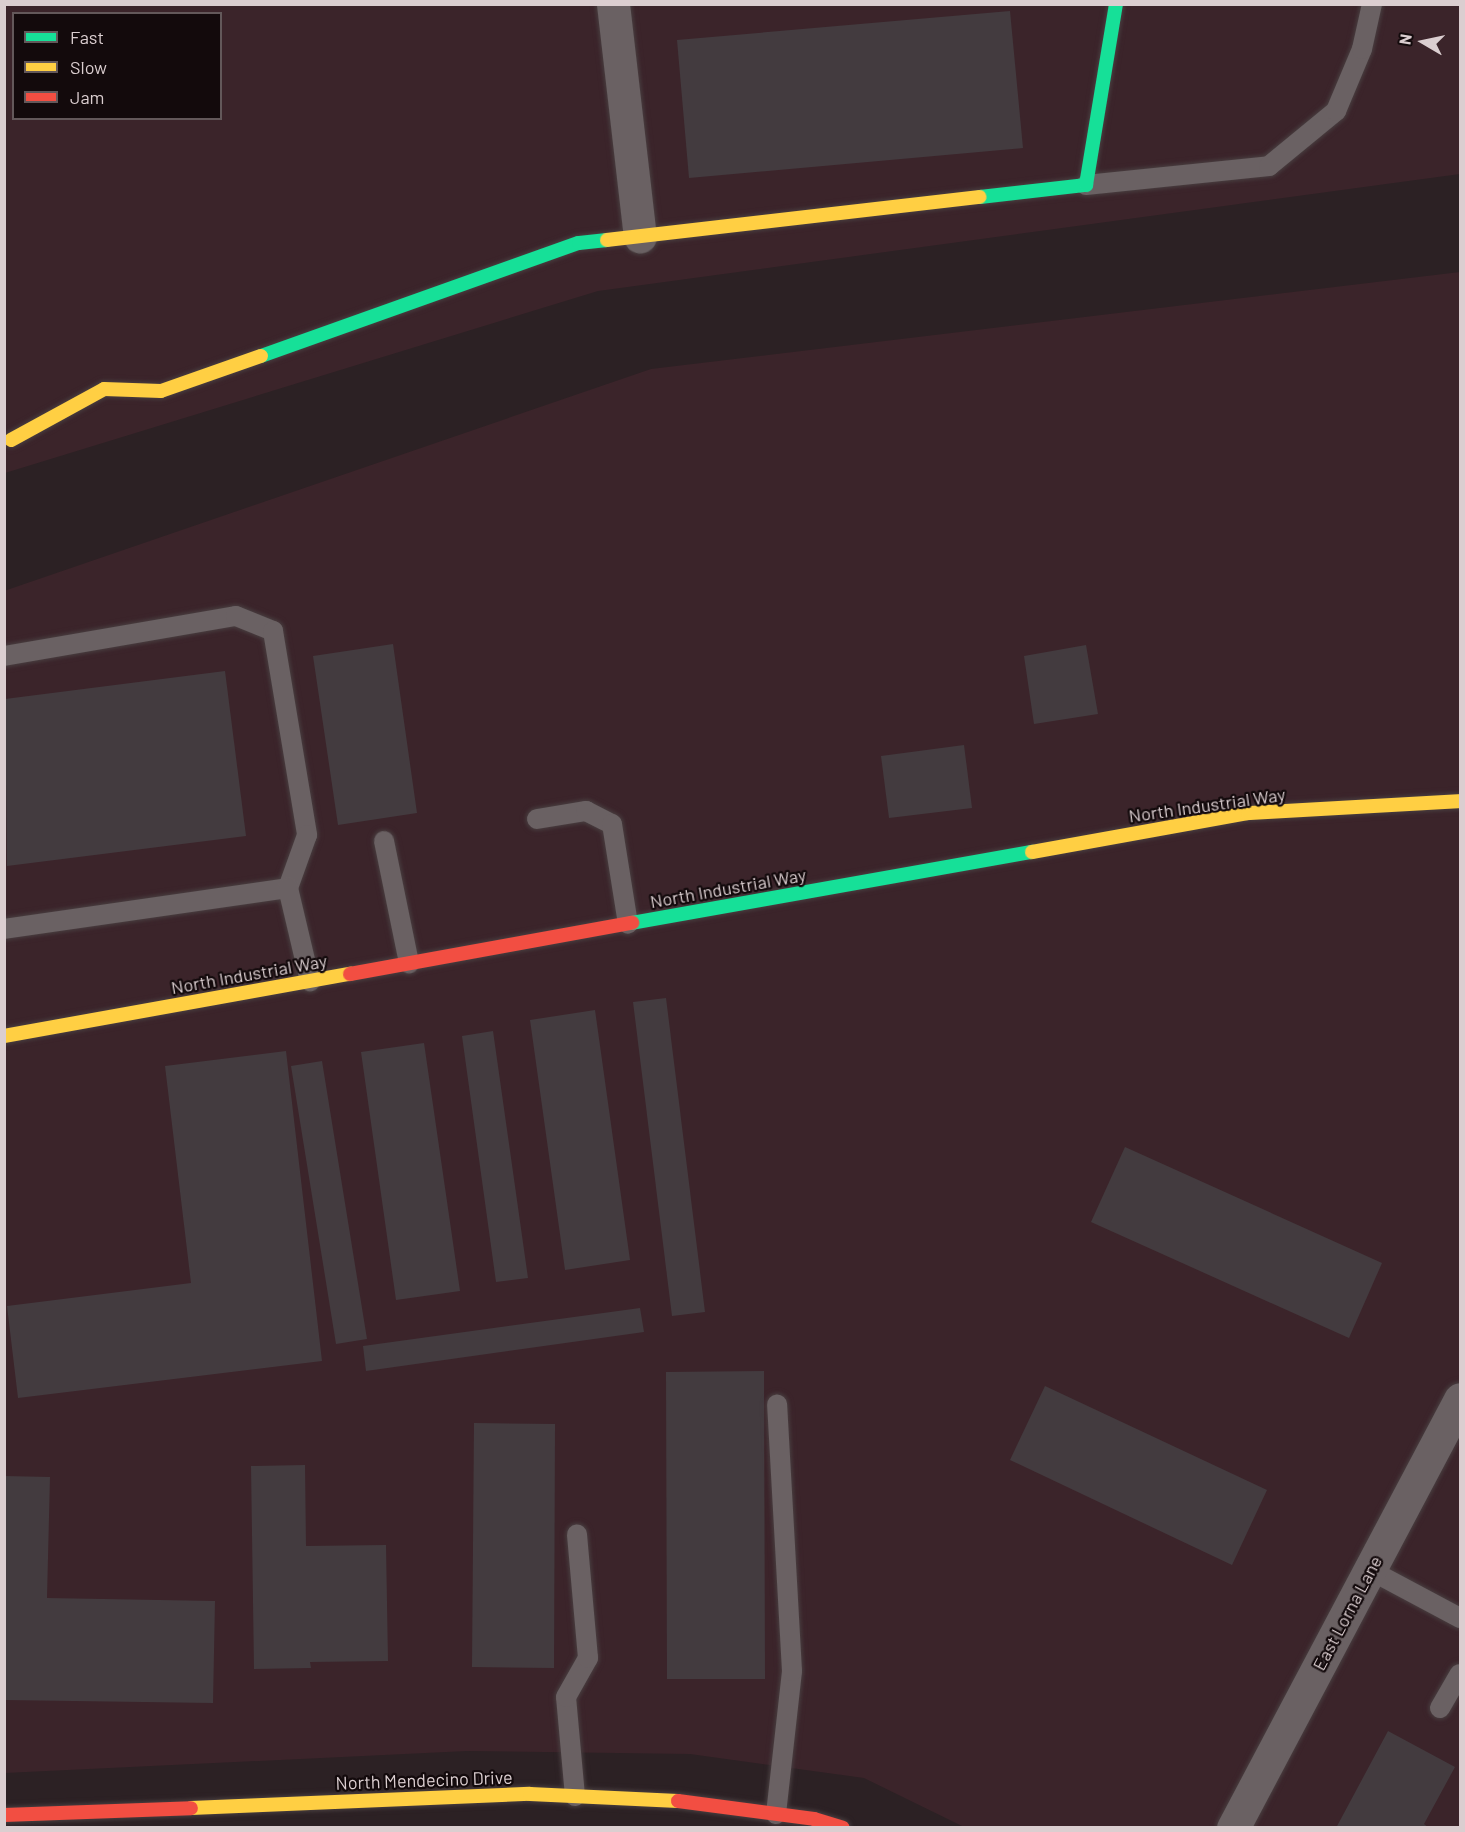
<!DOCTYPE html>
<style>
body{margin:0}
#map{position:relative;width:1465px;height:1832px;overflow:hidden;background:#2c2124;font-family:Barlow,sans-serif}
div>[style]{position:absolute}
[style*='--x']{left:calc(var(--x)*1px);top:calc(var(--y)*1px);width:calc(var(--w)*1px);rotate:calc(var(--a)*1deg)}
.built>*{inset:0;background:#3b242a}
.building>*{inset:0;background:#433b3f}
.roads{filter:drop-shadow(0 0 2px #483e40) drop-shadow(0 0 2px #483e40)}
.lane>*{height:20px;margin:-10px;padding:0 10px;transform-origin:10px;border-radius:10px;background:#6a6163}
.street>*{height:33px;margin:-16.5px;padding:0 16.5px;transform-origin:16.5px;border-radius:16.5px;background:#6a6163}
.fast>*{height:14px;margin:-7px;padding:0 7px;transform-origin:7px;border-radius:7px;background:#16e098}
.slow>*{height:14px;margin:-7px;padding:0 7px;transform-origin:7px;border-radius:7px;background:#ffcf43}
.jam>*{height:14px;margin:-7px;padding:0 7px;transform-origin:7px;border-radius:7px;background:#f24e42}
span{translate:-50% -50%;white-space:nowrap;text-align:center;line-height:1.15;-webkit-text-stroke:4.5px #130a0c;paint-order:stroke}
.street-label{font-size:18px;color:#dbced0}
.frame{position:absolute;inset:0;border:6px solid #dbced0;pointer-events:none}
.legend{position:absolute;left:12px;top:12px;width:210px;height:108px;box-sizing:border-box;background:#130a0c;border:2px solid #63585a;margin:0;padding:8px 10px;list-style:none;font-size:18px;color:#dbced0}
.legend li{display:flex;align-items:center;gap:12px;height:30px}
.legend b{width:30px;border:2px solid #63585a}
.north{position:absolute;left:1393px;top:12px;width:60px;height:60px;-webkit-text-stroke:4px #130a0c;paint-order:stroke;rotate:279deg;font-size:16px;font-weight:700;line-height:24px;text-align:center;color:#dbced0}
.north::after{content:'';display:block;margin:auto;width:21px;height:27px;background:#dbced0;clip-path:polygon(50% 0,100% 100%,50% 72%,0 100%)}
</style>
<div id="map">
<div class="built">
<i style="clip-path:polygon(evenodd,5px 5px,1460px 5px,1460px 174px,598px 291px,5px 473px,5px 5px,14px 14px,220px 14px,220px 118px,14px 118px,14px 14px)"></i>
<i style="clip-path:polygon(1460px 272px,1460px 1827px,964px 1827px,864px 1778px,690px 1754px,467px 1751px,5px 1773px,4px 591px,651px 369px)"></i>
</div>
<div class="building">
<i style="clip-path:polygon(1010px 11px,1023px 148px,689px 178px,677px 40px)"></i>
<i style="clip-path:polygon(393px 644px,417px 813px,338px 825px,313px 656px)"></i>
<i style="clip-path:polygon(1086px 645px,1098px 714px,1034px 724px,1024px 656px)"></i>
<i style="clip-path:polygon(225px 671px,246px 836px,7px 866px,5px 699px)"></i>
<i style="clip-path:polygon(964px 745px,972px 808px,889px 818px,881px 756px)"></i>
<i style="clip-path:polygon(666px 998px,705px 1312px,672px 1316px,633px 1002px)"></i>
<i style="clip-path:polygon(595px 1010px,630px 1260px,565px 1270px,530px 1020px)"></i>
<i style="clip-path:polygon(493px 1031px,528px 1278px,496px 1282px,462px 1036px)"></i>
<i style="clip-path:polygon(424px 1043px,460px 1291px,396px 1300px,361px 1052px)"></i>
<i style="clip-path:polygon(286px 1051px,322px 1361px,18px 1398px,7px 1306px,191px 1283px,165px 1066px)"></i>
<i style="clip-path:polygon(322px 1061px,367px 1339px,336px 1344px,291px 1066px)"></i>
<i style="clip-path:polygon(1125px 1147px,1382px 1263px,1349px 1338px,1091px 1222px)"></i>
<i style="clip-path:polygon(640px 1308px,644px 1332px,366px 1371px,363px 1346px)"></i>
<i style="clip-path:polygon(764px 1371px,765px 1679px,667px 1679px,666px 1372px)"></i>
<i style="clip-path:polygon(1045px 1386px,1267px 1490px,1232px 1565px,1010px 1460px)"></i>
<i style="clip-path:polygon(474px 1423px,555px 1424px,554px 1668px,472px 1667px)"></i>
<i style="clip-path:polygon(305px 1465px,306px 1546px,386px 1545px,388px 1661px,310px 1662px,311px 1668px,254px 1669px,251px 1466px)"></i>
<i style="clip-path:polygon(4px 1476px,50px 1477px,47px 1598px,215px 1601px,213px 1703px,4px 1700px)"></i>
<i style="clip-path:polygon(1388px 1731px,1455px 1767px,1424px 1824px,1429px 1828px,1336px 1828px)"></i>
</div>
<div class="roads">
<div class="lane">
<i style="--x:1086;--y:185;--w:184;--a:-5.9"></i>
<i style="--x:1269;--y:166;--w:87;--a:-39.4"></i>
<i style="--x:1336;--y:111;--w:67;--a:-67.2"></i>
<i style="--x:1362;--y:49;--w:46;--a:-77.5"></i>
<i style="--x:4;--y:656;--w:235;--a:-9.8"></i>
<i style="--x:236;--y:616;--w:40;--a:22"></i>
<i style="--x:273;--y:631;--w:207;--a:80.5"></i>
<i style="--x:307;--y:835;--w:56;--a:109.7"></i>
<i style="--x:288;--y:888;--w:287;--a:171.8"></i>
<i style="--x:537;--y:819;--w:50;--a:-9.3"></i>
<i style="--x:586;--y:811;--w:29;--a:27"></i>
<i style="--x:612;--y:824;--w:101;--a:80.9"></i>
<i style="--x:384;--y:841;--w:125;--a:78.4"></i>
<i style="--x:288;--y:888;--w:96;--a:76.7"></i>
<i style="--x:1370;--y:1570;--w:102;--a:28.1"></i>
<i style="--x:1440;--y:1708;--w:39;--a:-60"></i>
<i style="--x:575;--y:1796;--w:99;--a:-95.2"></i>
<i style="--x:566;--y:1697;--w:45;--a:-60.6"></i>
<i style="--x:588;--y:1658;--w:124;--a:-95.1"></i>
<i style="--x:776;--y:1814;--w:144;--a:-83.6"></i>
<i style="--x:792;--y:1671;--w:267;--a:-93.2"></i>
</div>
<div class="street">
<i style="--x:613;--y:4;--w:234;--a:83.4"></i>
<i style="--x:1233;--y:1828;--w:485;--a:-62.1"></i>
</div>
<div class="fast">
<i style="--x:980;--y:197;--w:107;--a:-6.5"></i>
<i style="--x:1086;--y:185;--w:183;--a:-80.6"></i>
<i style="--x:261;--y:356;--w:337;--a:-19.6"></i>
<i style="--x:579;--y:243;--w:28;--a:-6"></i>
<i style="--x:632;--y:923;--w:406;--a:-10.1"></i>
</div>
<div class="slow">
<i style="--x:607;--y:240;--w:375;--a:-6.6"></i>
<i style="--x:11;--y:440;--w:106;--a:-28.7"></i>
<i style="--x:104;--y:389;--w:57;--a:2"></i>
<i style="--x:161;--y:391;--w:106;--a:-19.3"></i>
<i style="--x:1032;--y:852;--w:219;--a:-10.2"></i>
<i style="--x:1248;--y:813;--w:212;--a:-3.2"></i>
<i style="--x:4;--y:1036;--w:352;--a:-10.2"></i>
<i style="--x:191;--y:1808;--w:339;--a:-2.4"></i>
<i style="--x:530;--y:1794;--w:148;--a:2.7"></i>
</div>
<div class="jam">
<i style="--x:350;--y:974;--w:287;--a:-10.3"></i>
<i style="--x:678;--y:1801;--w:137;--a:7.5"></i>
<i style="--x:814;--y:1819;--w:30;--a:17"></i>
<i style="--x:4;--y:1815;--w:187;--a:-2.1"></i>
</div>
</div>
<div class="street-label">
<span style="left:1207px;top:805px;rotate:-8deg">North Industrial Way</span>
<span style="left:728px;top:888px;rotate:-10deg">North Industrial Way</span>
<span style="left:249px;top:974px;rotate:-10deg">North Industrial Way</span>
<span style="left:1347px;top:1613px;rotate:-62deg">East Lorna Lane</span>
<span style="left:424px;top:1780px;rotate:-2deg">North Mendecino Drive</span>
</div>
<div class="frame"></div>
<ul class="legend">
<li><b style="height:8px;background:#16e098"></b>Fast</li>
<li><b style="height:8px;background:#ffcf43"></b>Slow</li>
<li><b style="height:8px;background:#f24e42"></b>Jam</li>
</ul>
<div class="north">N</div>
</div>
